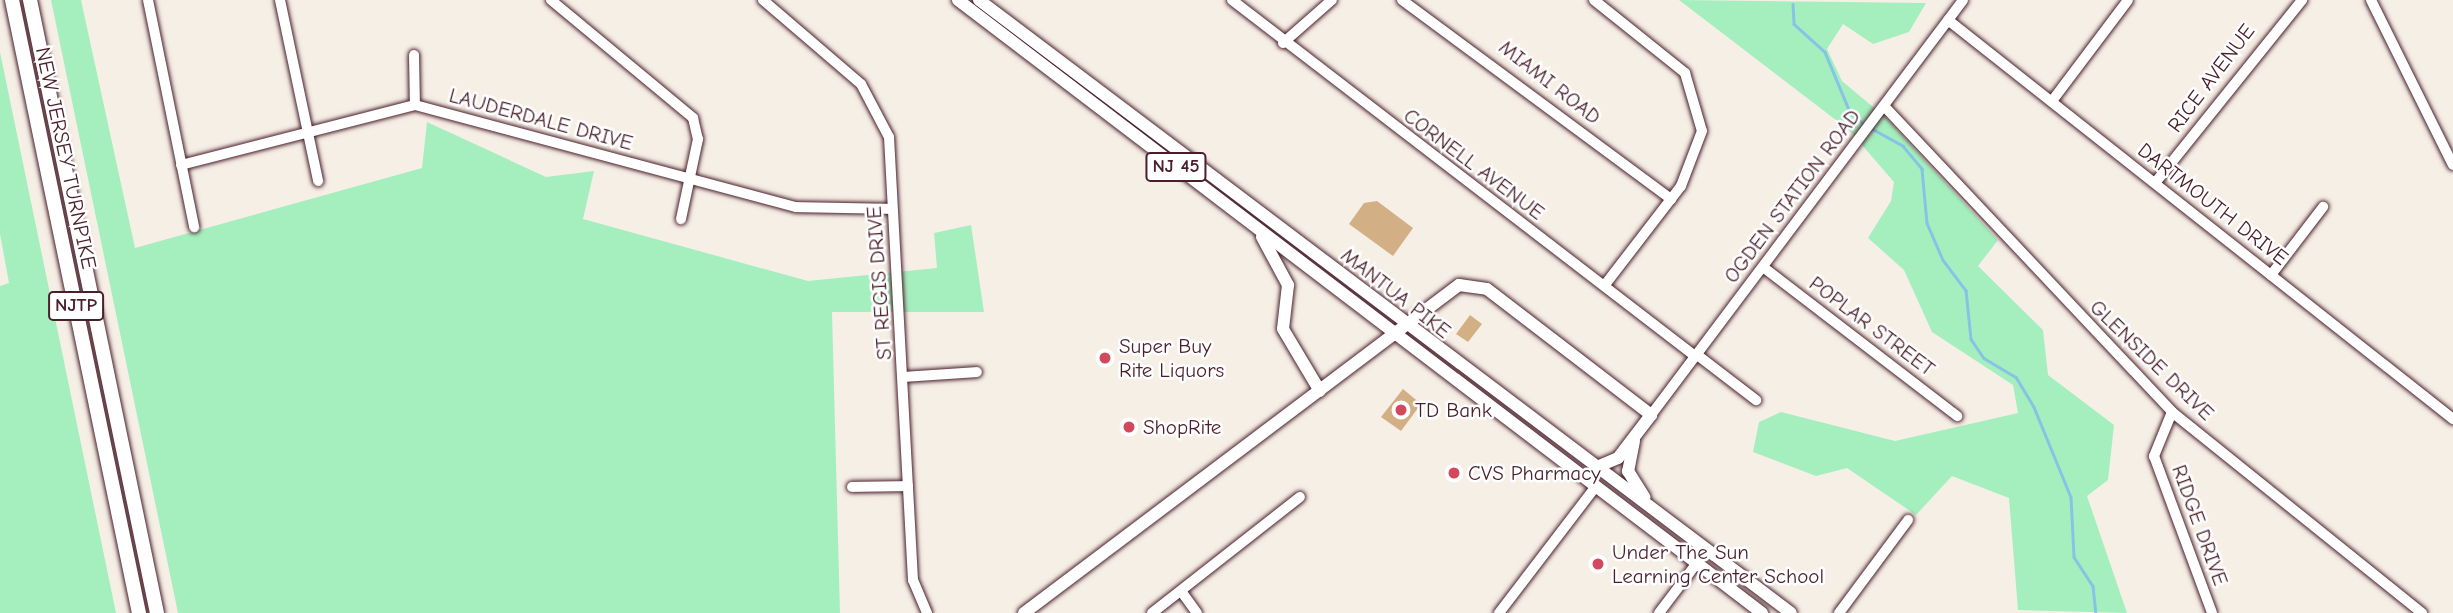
<!DOCTYPE html>
<style>
body{margin:0}
#map{position:relative;width:2453px;height:613px;overflow:hidden;background:#f6efe6;font-family:"Comic Neue",sans-serif}
div>[style]{position:absolute}
[style*='--x']{left:calc(var(--x)*1px);top:calc(var(--y)*1px);width:calc(var(--w)*1px);rotate:calc(var(--a)*1deg)}
.green>*{inset:0;background:#a5efbe}
.stream>*{height:2.5px;margin:-1.25px;padding:0 1.25px;transform-origin:1.25px;border-radius:1.25px;background:#86c4e6}
.building>*{inset:0;background:#d2af84}
.roads{filter:drop-shadow(0 0 2px #4a1f2b) drop-shadow(0 0 2px #4a1f2b)}
.minor>*{height:10px;margin:-5px;padding:0 5px;transform-origin:5px;border-radius:5px;background:#fff}
.major>*{height:12px;margin:-6px;padding:0 6px;transform-origin:6px;border-radius:6px;background:#fff}
.highway>*{height:14px;margin:-7px;padding:0 7px;transform-origin:7px;border-radius:7px;background:#fff}
.dots>*{width:19px;height:19px;translate:-50% -50%;box-sizing:border-box;border:4px solid #fff;border-radius:50%}
span{translate:-50% -50%;white-space:nowrap;text-align:center;line-height:1.15;-webkit-text-stroke:5px #fff;paint-order:stroke}
.shield-label span{padding:2px 5px;background:#fff;border:2px solid;border-radius:5px;-webkit-text-stroke-width:0}
.shield-label{font-size:19px;color:#4a1f2b;font-weight:700}
.street-label{font-size:21px;color:#4a1f2b}
.poi-label{font-size:21px;color:#4a1f2b}
.left{translate:0 -50%;text-align:left}
</style>
<div id="map">
<div class="green">
<i style="clip-path:polygon(51px 0,81px 0,135px 248px,422px 168px,427px 122px,546px 177px,594px 171px,583px 219px,808px 281px,937px 268px,934px 233px,971px 225px,984px 312px,832px 312px,840px 613px,178px 613px)"></i>
<i style="clip-path:polygon(1679px 0,1926px 3px,1909px 32px,1873px 44px,1843px 24px,1827px 49px,1842px 81px,1885px 117px,1998px 240px,1978px 266px,2043px 330px,2048px 375px,2114px 425px,2108px 480px,2087px 496px,2127px 613px,2018px 610px,2009px 498px,1952px 476px,1916px 515px,1847px 468px,1816px 476px,1753px 452px,1759px 422px,1781px 412px,1895px 441px,2018px 413px,2013px 385px,1932px 332px,1904px 270px,1868px 238px,1891px 201px,1894px 182px,1849px 130px)"></i>
<i style="clip-path:polygon(0 53px,0 52px,116px 613px,0 613px,0 286px,9px 283px,0 234px)"></i>
</div>
<div class="stream">
<i style="--x:1793;--y:4;--w:20;--a:87"></i>
<i style="--x:1794;--y:24;--w:42;--a:42.1"></i>
<i style="--x:1825;--y:52;--w:65;--a:67.4"></i>
<i style="--x:1850;--y:112;--w:20;--a:41"></i>
<i style="--x:1871;--y:128;--w:37;--a:29"></i>
<i style="--x:1903;--y:146;--w:30;--a:50"></i>
<i style="--x:1922;--y:169;--w:54;--a:84.7"></i>
<i style="--x:1927;--y:223;--w:40;--a:66.6"></i>
<i style="--x:1943;--y:260;--w:38;--a:53"></i>
<i style="--x:1966;--y:290;--w:49;--a:84.2"></i>
<i style="--x:1971;--y:339;--w:23;--a:56"></i>
<i style="--x:1984;--y:358;--w:37;--a:31"></i>
<i style="--x:2016;--y:377;--w:35;--a:59"></i>
<i style="--x:2034;--y:407;--w:97;--a:67.7"></i>
<i style="--x:2071;--y:497;--w:60;--a:87.1"></i>
<i style="--x:2074;--y:557;--w:35;--a:57"></i>
<i style="--x:2093;--y:586;--w:27;--a:84"></i>
</div>
<div class="building">
<i style="clip-path:polygon(1377px 201px,1413px 228px,1393px 256px,1349px 224px,1364px 203px)"></i>
<i style="clip-path:polygon(1470px 315px,1482px 324px,1468px 342px,1456px 334px)"></i>
<i style="clip-path:polygon(1403px 389px,1421px 404px,1401px 431px,1381px 417px)"></i>
</div>
<div class="roads">
<div class="minor">
<i style="--x:148;--y:0;--w:232;--a:78.5"></i>
<i style="--x:280;--y:0;--w:185;--a:78.1"></i>
<i style="--x:551;--y:0;--w:185;--a:39.7"></i>
<i style="--x:693;--y:118;--w:22;--a:77"></i>
<i style="--x:698;--y:139;--w:82;--a:102"></i>
<i style="--x:763;--y:0;--w:129;--a:40.6"></i>
<i style="--x:861;--y:84;--w:60;--a:62.2"></i>
<i style="--x:889;--y:137;--w:444;--a:86.9"></i>
<i style="--x:913;--y:580;--w:36;--a:67"></i>
<i style="--x:1232;--y:0;--w:584;--a:37.56"></i>
<i style="--x:1402;--y:0;--w:335;--a:36.5"></i>
<i style="--x:1594;--y:0;--w:117;--a:38.7"></i>
<i style="--x:1685;--y:73;--w:60;--a:73.7"></i>
<i style="--x:1702;--y:131;--w:59;--a:110.9"></i>
<i style="--x:1681;--y:186;--w:126;--a:127.6"></i>
<i style="--x:2371;--y:0;--w:184;--a:63.6"></i>
<i style="--x:1948;--y:20;--w:644;--a:38.31"></i>
<i style="--x:1283;--y:43;--w:65;--a:-41.3"></i>
<i style="--x:414;--y:55;--w:50;--a:88.9"></i>
<i style="--x:2052;--y:101;--w:126;--a:-53"></i>
<i style="--x:1884;--y:106;--w:420;--a:46.7"></i>
<i style="--x:2172;--y:412;--w:321;--a:38.8"></i>
<i style="--x:181;--y:165;--w:242;--a:-14.4"></i>
<i style="--x:415;--y:105;--w:394;--a:15"></i>
<i style="--x:796;--y:207;--w:96;--a:1.2"></i>
<i style="--x:2155;--y:183;--w:235;--a:-51.2"></i>
<i style="--x:1763;--y:267;--w:245;--a:37.5"></i>
<i style="--x:2271;--y:275;--w:86;--a:-52.6"></i>
<i style="--x:1696;--y:354;--w:76;--a:37.5"></i>
<i style="--x:904;--y:377;--w:73;--a:-3.9"></i>
<i style="--x:2172;--y:412;--w:48;--a:112.2"></i>
<i style="--x:2154;--y:456;--w:167;--a:69.7"></i>
<i style="--x:1651;--y:415;--w:519;--a:-53.06"></i>
<i style="--x:852;--y:487;--w:56;--a:-1"></i>
<i style="--x:1181;--y:591;--w:27;--a:54"></i>
<i style="--x:1152;--y:613;--w:188;--a:-38.1"></i>
<i style="--x:1499;--y:613;--w:160;--a:-52.6"></i>
<i style="--x:1659;--y:613;--w:63;--a:-52.8"></i>
<i style="--x:1839;--y:613;--w:116;--a:-53.4"></i>
</div>
<div class="major">
<i style="--x:958;--y:0;--w:1011;--a:37.32"></i>
<i style="--x:979;--y:0;--w:1017;--a:37.05"></i>
<i style="--x:1262;--y:237;--w:55;--a:61.6"></i>
<i style="--x:1288;--y:285;--w:44;--a:96.5"></i>
<i style="--x:1283;--y:329;--w:72;--a:59.2"></i>
<i style="--x:1634;--y:441;--w:31;--a:101"></i>
<i style="--x:1628;--y:471;--w:31;--a:58"></i>
<i style="--x:1024;--y:613;--w:545;--a:-37.02"></i>
<i style="--x:1459;--y:285;--w:28;--a:8"></i>
<i style="--x:1487;--y:289;--w:207;--a:37.5"></i>
<i style="--x:1651;--y:415;--w:54;--a:127.5"></i>
<i style="--x:1618;--y:458;--w:23;--a:157"></i>
</div>
<div class="highway">
<i style="--x:12;--y:0;--w:626;--a:78.3"></i>
<i style="--x:30;--y:0;--w:626;--a:78.3"></i>
</div>
</div>
<div class="dots">
<i style="left:1105px;top:358px;background:#d1495b"></i>
<i style="left:1401px;top:410px;background:#d1495b"></i>
<i style="left:1129px;top:427px;background:#d1495b"></i>
<i style="left:1454px;top:473px;background:#d1495b"></i>
<i style="left:1598px;top:564px;background:#d1495b"></i>
</div>
<div class="shield-label">
<span style="left:1176px;top:167px">NJ 45</span>
<span style="left:76px;top:306px">NJTP</span>
</div>
<div class="street-label">
<span style="left:2211px;top:78px;rotate:-53deg">RICE AVENUE</span>
<span style="left:1550px;top:82px;rotate:38deg">MIAMI ROAD</span>
<span style="left:541px;top:119px;rotate:15deg">LAUDERDALE DRIVE</span>
<span style="left:66px;top:158px;rotate:78deg">NEW JERSEY TURNPIKE</span>
<span style="left:1474px;top:164px;rotate:37deg">CORNELL AVENUE</span>
<span style="left:1792px;top:196px;rotate:-53deg">OGDEN STATION ROAD</span>
<span style="left:2213px;top:204px;rotate:38deg">DARTMOUTH DRIVE</span>
<span style="left:879px;top:283px;rotate:-94deg">ST REGIS DRIVE</span>
<span style="left:1396px;top:293px;rotate:38deg">MANTUA PIKE</span>
<span style="left:1872px;top:326px;rotate:37deg">POPLAR STREET</span>
<span style="left:2152px;top:360px;rotate:44deg">GLENSIDE DRIVE</span>
<span style="left:2200px;top:525px;rotate:70deg">RIDGE DRIVE</span>
</div>
<div class="poi-label">
<span class="left" style="left:1119px;top:358px">Super Buy<br>Rite Liquors</span>
<span class="left" style="left:1415px;top:410px">TD Bank</span>
<span class="left" style="left:1143px;top:427px">ShopRite</span>
<span class="left" style="left:1468px;top:473px">CVS Pharmacy</span>
<span class="left" style="left:1612px;top:564px">Under The Sun<br>Learning Center School</span>
</div>
</div>
